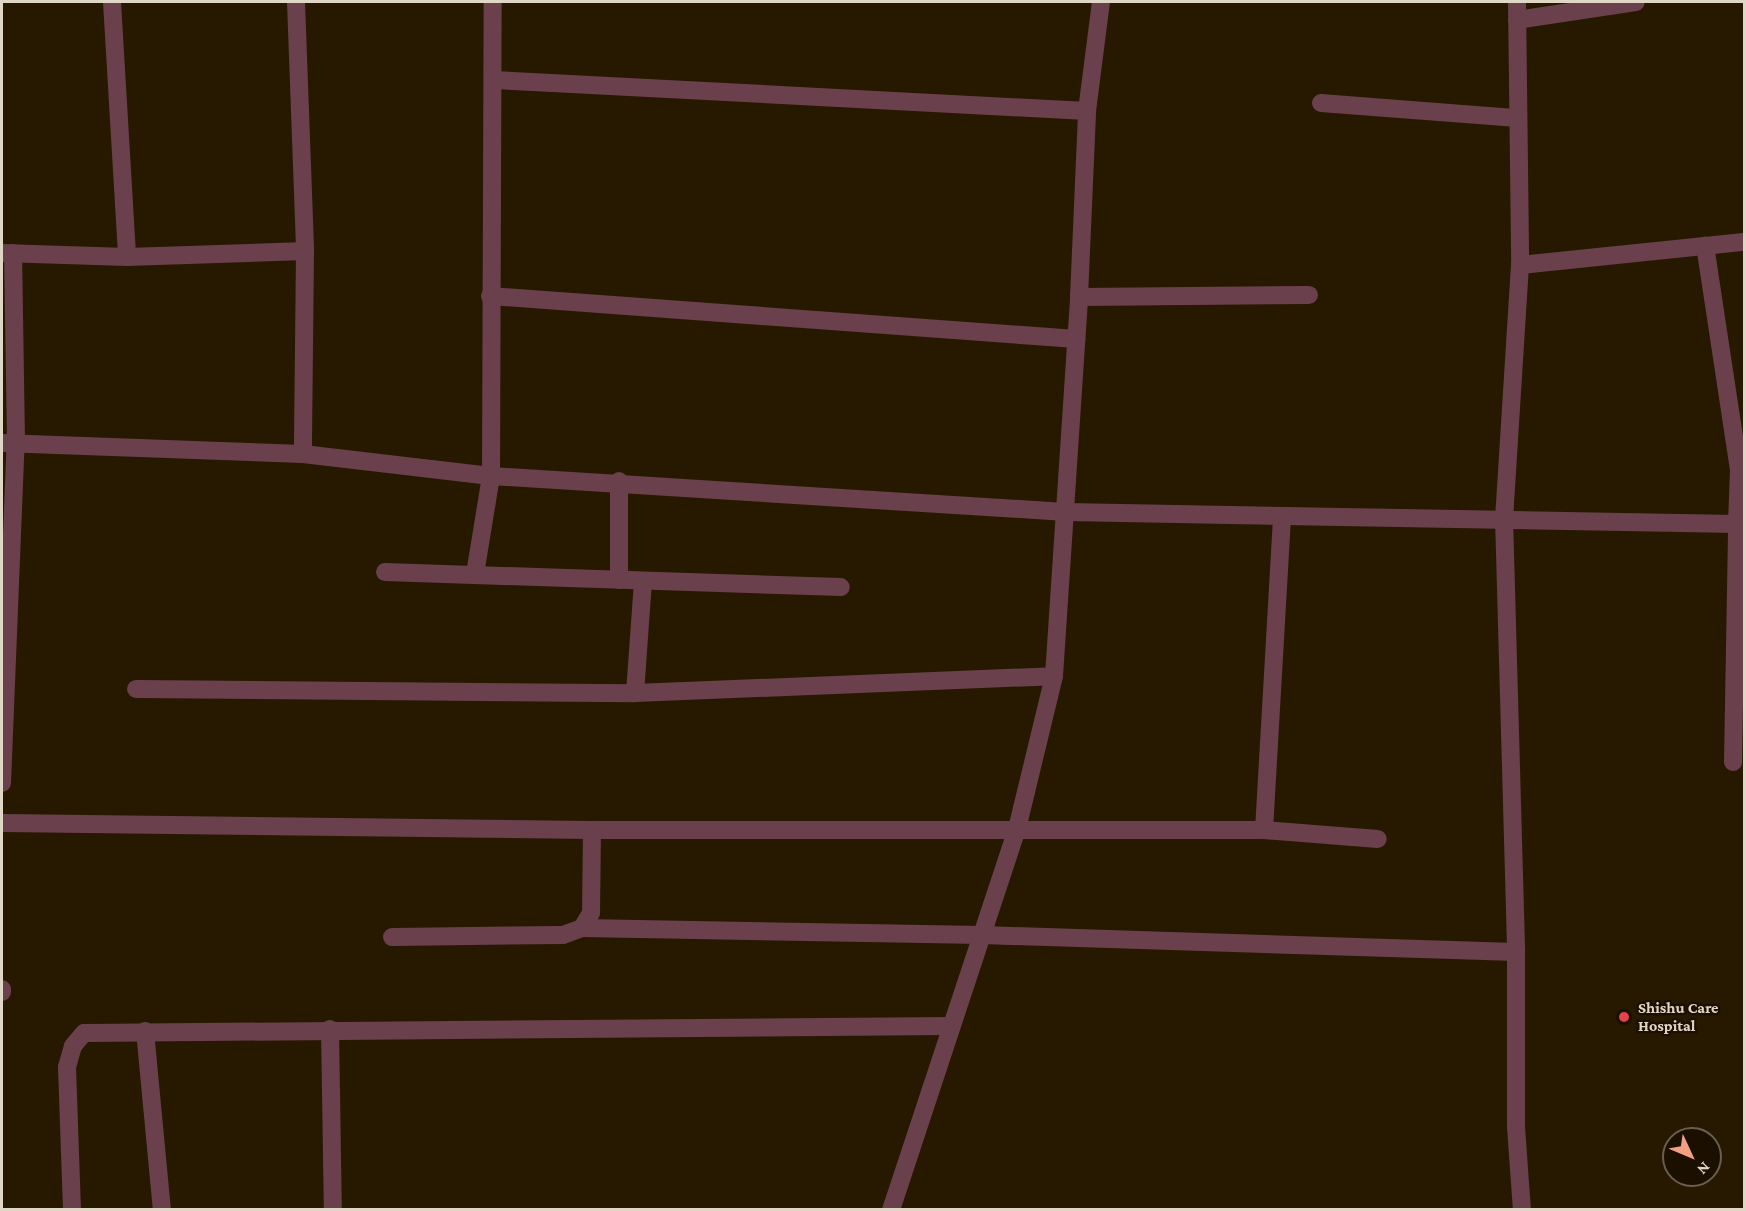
<!DOCTYPE html>
<style>
body{margin:0}
#map{position:relative;width:1746px;height:1211px;overflow:hidden;background:#271800;font-family:"Crimson Pro",serif}
div>[style]{position:absolute}
[style*='--x']{left:calc(var(--x)*1px);top:calc(var(--y)*1px);width:calc(var(--w)*1px);rotate:calc(var(--a)*1deg)}
.minor>*{height:18px;margin:-9px;padding:0 9px;transform-origin:9px;border-radius:9px;background:#69404c}
.tertiary>*{height:18px;margin:-9px;padding:0 9px;transform-origin:9px;border-radius:9px;background:#69404c}
.dots>*{width:16px;height:16px;translate:-50% -50%;box-sizing:border-box;border:3px solid #1b0f00;border-radius:50%}
span{translate:-50% -50%;white-space:nowrap;text-align:center;line-height:1.15;-webkit-text-stroke:4.5px #1b0f00;paint-order:stroke}
.poi-label{font-size:16px;color:#e0d6c6;font-weight:700}
.left{translate:0 -50%;text-align:left}
.frame{position:absolute;inset:0;border:3px solid #e0d6c6;pointer-events:none}
.north{position:absolute;left:1662px;top:1127px;width:60px;height:60px;box-sizing:border-box;background:#1b0f00;border:2px solid #6a5f4f;border-radius:50%;rotate:134deg;font-size:16px;font-weight:700;line-height:24px;text-align:center;color:#e0d6c6}
.north::after{content:'';display:block;margin:auto;width:21px;height:27px;background:#f3a082;clip-path:polygon(50% 0,100% 100%,50% 72%,0 100%)}
</style>
<div id="map">
<div class="minor">
<i style="--x:112;--y:2;--w:255;--a:86.6"></i>
<i style="--x:296;--y:2;--w:249;--a:87.9"></i>
<i style="--x:305;--y:251;--w:203;--a:90.6"></i>
<i style="--x:1517;--y:20;--w:120;--a:-8.6"></i>
<i style="--x:495;--y:80;--w:593;--a:3"></i>
<i style="--x:1321;--y:103;--w:197;--a:4.4"></i>
<i style="--x:2;--y:253;--w:125;--a:1.8"></i>
<i style="--x:127;--y:257;--w:178;--a:-1.9"></i>
<i style="--x:1520;--y:265;--w:225;--a:-5.9"></i>
<i style="--x:490;--y:296;--w:588;--a:4.2"></i>
<i style="--x:1079;--y:297;--w:230;--a:-0.5"></i>
<i style="--x:2;--y:443;--w:301;--a:2.1"></i>
<i style="--x:303;--y:454;--w:189;--a:6.7"></i>
<i style="--x:491;--y:476;--w:576;--a:3.58"></i>
<i style="--x:1066;--y:512;--w:671;--a:1.02"></i>
<i style="--x:1737;--y:524;--w:54;--a:-87.9"></i>
<i style="--x:1739;--y:470;--w:227;--a:-98.6"></i>
<i style="--x:385;--y:572;--w:456;--a:1.9"></i>
<i style="--x:475;--y:574;--w:99;--a:-80.7"></i>
<i style="--x:491;--y:476;--w:474;--a:-89.8"></i>
<i style="--x:619;--y:580;--w:99;--a:-90"></i>
<i style="--x:136;--y:689;--w:499;--a:0.5"></i>
<i style="--x:635;--y:693;--w:419;--a:-2.3"></i>
<i style="--x:635;--y:693;--w:112;--a:-85.9"></i>
<i style="--x:1733;--y:762;--w:238;--a:-89"></i>
<i style="--x:2;--y:783;--w:342;--a:-87.7"></i>
<i style="--x:16;--y:441;--w:188;--a:-90.9"></i>
<i style="--x:2;--y:823;--w:590;--a:0.68"></i>
<i style="--x:592;--y:830;--w:672;--a:0"></i>
<i style="--x:1264;--y:830;--w:114;--a:4.5"></i>
<i style="--x:1264;--y:830;--w:313;--a:-86.7"></i>
<i style="--x:582;--y:928;--w:400;--a:1"></i>
<i style="--x:982;--y:935;--w:534;--a:1.82"></i>
<i style="--x:392;--y:937;--w:171;--a:-0.7"></i>
<i style="--x:563;--y:935;--w:20;--a:-20"></i>
<i style="--x:582;--y:928;--w:17;--a:-59"></i>
<i style="--x:591;--y:913;--w:83;--a:-89.3"></i>
<i style="--x:2;--y:989;--w:3;--a:90"></i>
<i style="--x:330;--y:1029;--w:181;--a:89.1"></i>
<i style="--x:145;--y:1031;--w:180;--a:84.6"></i>
<i style="--x:72;--y:1210;--w:143;--a:-92"></i>
<i style="--x:67;--y:1067;--w:22;--a:-74"></i>
<i style="--x:73;--y:1046;--w:17;--a:-50"></i>
<i style="--x:84;--y:1033;--w:866;--a:-0.46"></i>
<i style="--x:891;--y:1210;--w:401;--a:-71.7"></i>
<i style="--x:1017;--y:829;--w:157;--a:-76.4"></i>
<i style="--x:1054;--y:676;--w:380;--a:-86.2"></i>
<i style="--x:1079;--y:297;--w:186;--a:-87.5"></i>
<i style="--x:1087;--y:111;--w:110;--a:-82.7"></i>
</div>
<div class="tertiary">
<i style="--x:1517;--y:2;--w:263;--a:89.3"></i>
<i style="--x:1520;--y:265;--w:253;--a:93.6"></i>
<i style="--x:1504;--y:517;--w:435;--a:88.4"></i>
<i style="--x:1516;--y:952;--w:175;--a:90"></i>
<i style="--x:1516;--y:1127;--w:83;--a:85.9"></i>
</div>
<div class="dots">
<i style="left:1624px;top:1017px;background:#e0444e"></i>
</div>
<div class="poi-label">
<span class="left" style="left:1638px;top:1017px">Shishu Care<br>Hospital</span>
</div>
<div class="frame"></div>
<div class="north">N</div>
</div>
